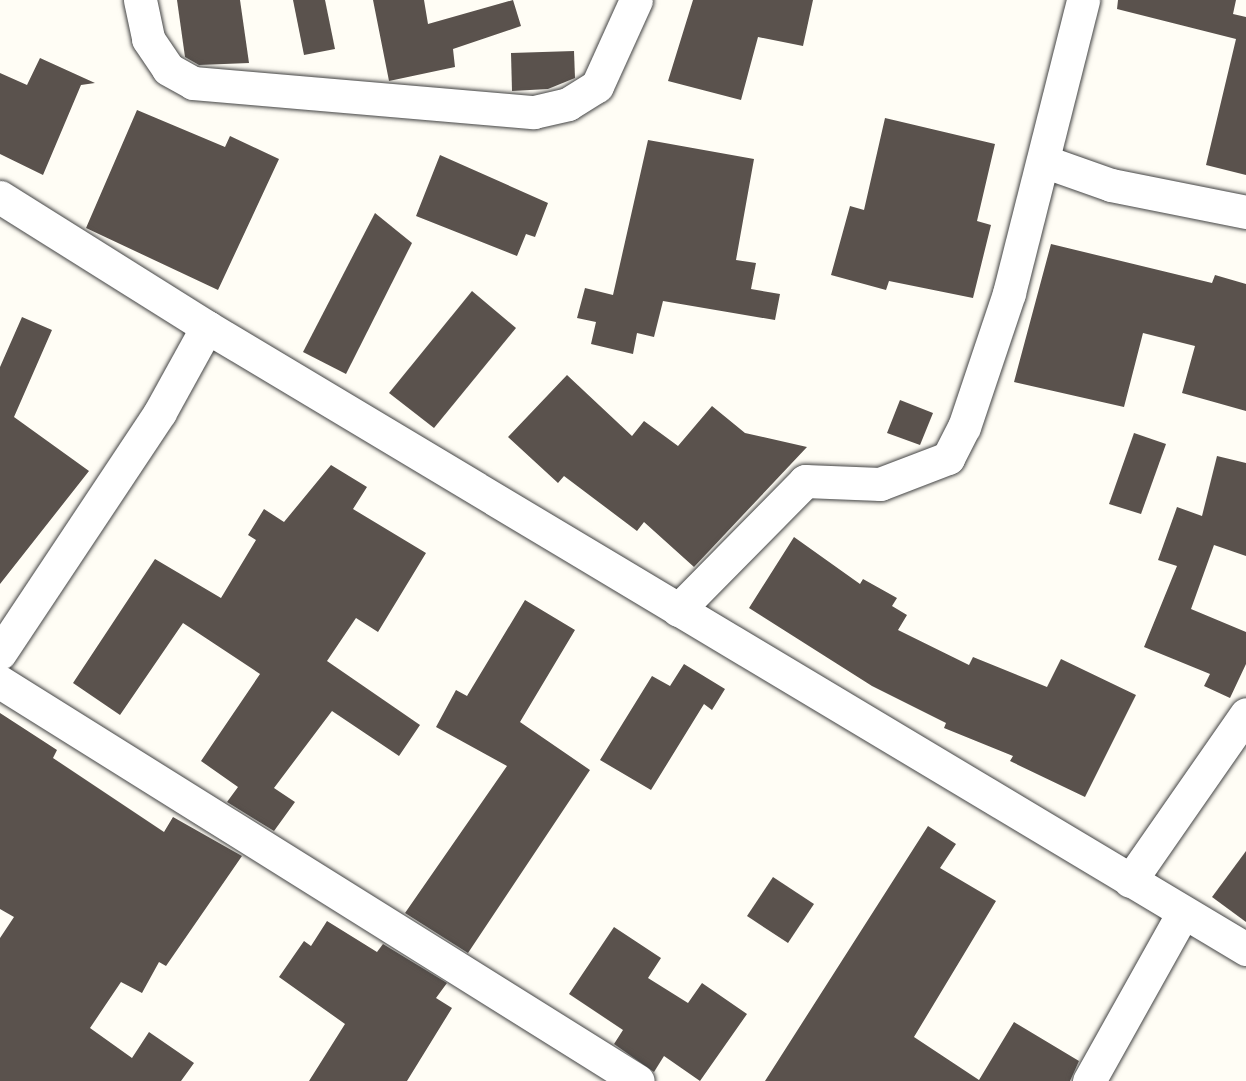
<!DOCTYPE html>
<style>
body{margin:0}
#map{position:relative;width:1246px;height:1081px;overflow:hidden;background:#fffdf5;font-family:"Crimson Pro",serif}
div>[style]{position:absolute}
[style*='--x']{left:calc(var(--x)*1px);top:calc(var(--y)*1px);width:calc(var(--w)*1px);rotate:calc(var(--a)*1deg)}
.building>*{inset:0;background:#5a524d}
.roads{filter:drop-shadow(0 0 2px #444) drop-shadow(0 0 2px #444)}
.minor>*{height:33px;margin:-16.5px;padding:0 16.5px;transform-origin:16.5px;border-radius:16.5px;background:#fff}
span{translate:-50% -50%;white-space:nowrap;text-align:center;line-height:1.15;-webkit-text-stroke:6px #fff;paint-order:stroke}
</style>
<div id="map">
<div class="building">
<i style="clip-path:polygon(177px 0,240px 0,249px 63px,199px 65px,185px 57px)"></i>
<i style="clip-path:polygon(293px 0,325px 0,335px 49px,304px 55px)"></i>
<i style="clip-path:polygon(373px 0,424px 0,428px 24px,513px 0,521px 26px,453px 49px,455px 67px,389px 81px)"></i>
<i style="clip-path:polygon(693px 0,813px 0,803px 46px,758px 37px,741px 100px,668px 81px)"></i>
<i style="clip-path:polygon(1118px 0,1236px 0,1233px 14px,1246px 17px,1246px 175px,1206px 165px,1236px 39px,1117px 9px)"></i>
<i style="clip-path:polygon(574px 51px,575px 78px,548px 89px,512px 91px,511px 53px)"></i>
<i style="clip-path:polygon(40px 58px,95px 83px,81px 85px,43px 175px,0 154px,0 73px,27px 85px)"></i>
<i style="clip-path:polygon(137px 110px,225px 147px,230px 136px,279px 159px,218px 290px,86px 228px)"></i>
<i style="clip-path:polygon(885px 118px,995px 144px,977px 221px,991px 225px,973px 298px,889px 281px,886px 290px,831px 275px,850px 206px,864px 210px)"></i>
<i style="clip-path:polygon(648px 140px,754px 159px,736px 260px,756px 263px,751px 289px,780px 294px,775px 320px,663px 301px,654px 337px,637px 333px,633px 354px,591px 344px,596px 322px,577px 318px,585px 288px,613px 295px)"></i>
<i style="clip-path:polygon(440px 155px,548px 203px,535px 237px,526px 234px,517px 256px,416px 216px)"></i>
<i style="clip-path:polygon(375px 213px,412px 243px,346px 374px,303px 352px)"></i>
<i style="clip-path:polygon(1051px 244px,1212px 283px,1215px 275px,1246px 284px,1246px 411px,1182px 393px,1195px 346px,1143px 333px,1124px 407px,1014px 382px)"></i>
<i style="clip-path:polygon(472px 291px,516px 328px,434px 428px,389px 393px)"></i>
<i style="clip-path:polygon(22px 317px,52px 330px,14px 417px,89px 471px,0 584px,0 367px)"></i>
<i style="clip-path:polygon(567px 375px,632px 436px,644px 421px,678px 446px,712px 406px,745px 433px,807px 447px,694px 567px,644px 522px,637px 531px,564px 476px,558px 483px,508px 437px)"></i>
<i style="clip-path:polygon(900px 400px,933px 413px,920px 445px,887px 433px)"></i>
<i style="clip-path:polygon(1134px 433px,1166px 444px,1141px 514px,1109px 504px)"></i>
<i style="clip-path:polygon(1217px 456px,1246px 463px,1246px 556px,1214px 545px,1191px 609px,1246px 632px,1246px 664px,1230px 698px,1204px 686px,1210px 674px,1144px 647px,1177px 566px,1158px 560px,1177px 507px,1202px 516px)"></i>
<i style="clip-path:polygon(331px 465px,367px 487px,353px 509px,426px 553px,378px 632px,356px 618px,327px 661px,420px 725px,399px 756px,332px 711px,274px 788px,295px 802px,274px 831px,227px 802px,238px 787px,201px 761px,260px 674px,183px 623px,120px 715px,73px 683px,155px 559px,221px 598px,256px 540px,248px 535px,264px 509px,284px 522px)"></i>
<i style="clip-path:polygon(794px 537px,860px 584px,863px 579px,897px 598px,892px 606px,907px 615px,898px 630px,969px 665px,973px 657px,1047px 687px,1061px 659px,1136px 695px,1085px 797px,1010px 761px,1013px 756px,944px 728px,946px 723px,872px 686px,749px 608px)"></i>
<i style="clip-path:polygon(525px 600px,575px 630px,520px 722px,590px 770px,468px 953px,405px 913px,507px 766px,436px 727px,456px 690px,467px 696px)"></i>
<i style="clip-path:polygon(684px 664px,725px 689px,712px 710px,704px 704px,651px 790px,600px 760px,652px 676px,670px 686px)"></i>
<i style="clip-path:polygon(0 713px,57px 750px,53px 758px,164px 832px,173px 817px,242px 856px,166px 966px,159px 962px,142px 993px,121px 982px,90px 1028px,132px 1058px,149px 1032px,194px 1063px,181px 1081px,0 1081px,0 938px,14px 917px,0 909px)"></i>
<i style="clip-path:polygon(928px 826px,956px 844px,940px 868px,996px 901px,914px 1037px,979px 1080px,1014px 1022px,1079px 1061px,1070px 1081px,765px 1081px)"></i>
<i style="clip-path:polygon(1246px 851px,1246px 922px,1212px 897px)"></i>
<i style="clip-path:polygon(773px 877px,814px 904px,788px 943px,747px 916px)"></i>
<i style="clip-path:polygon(327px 921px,377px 952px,383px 944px,447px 983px,436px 998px,452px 1008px,407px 1081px,309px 1081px,345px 1024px,279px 977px,304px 941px,311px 946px)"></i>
<i style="clip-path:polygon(614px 927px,661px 958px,648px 978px,688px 1003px,702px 983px,747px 1014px,700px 1081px,664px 1056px,654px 1072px,614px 1044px,623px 1030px,569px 994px)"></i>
</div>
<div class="roads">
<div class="minor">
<i style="--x:140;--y:0;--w:40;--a:78"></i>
<i style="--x:148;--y:39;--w:36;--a:56"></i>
<i style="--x:168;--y:69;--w:29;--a:29"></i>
<i style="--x:193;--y:83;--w:342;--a:4.9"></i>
<i style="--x:534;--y:112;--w:35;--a:-13"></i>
<i style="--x:568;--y:104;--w:34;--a:-32"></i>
<i style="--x:597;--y:86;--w:94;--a:-65.6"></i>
<i style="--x:1046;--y:162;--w:69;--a:19.5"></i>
<i style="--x:1111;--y:185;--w:138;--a:11.3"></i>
<i style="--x:0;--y:197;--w:244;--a:32.1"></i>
<i style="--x:678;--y:610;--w:181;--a:-45.4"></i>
<i style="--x:805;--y:481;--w:75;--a:2.3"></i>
<i style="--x:880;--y:484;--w:73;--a:-20.9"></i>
<i style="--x:948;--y:458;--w:35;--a:-63"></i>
<i style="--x:964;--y:427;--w:141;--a:-71.4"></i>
<i style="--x:1009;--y:293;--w:302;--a:-75.8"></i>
<i style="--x:0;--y:653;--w:289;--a:-56.4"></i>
<i style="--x:160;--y:412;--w:97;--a:-61.1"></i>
<i style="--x:207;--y:327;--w:1211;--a:30.91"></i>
<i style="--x:0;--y:682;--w:752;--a:32.02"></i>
<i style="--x:1130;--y:881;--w:203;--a:-55.2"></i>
<i style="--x:1089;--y:1081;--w:193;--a:-60.8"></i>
</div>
</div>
</div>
